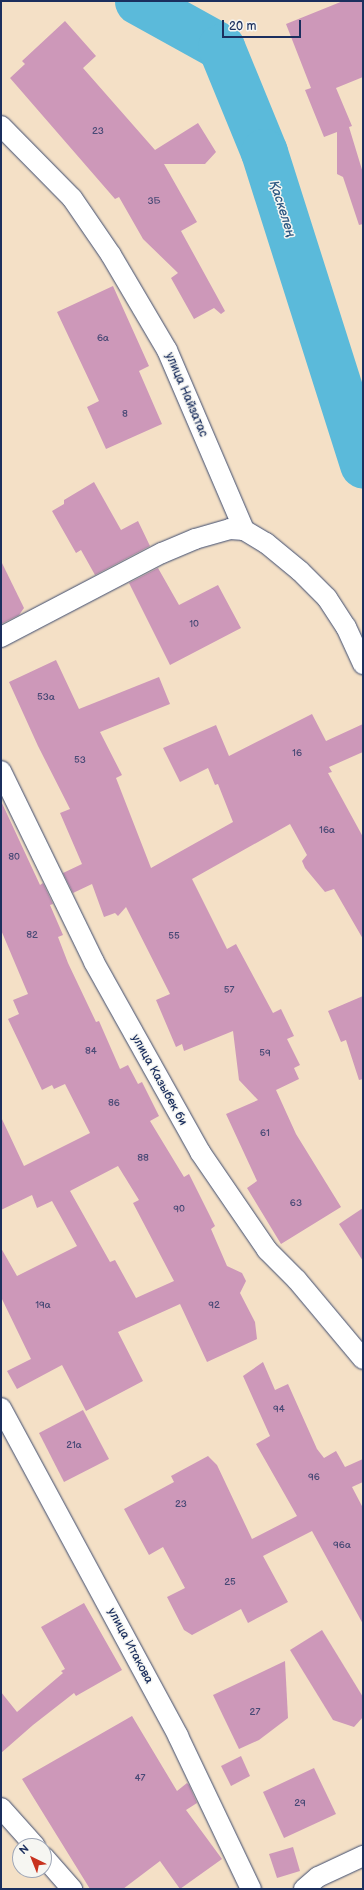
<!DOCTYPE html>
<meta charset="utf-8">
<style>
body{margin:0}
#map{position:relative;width:364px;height:1890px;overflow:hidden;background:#f4e0c6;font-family:"Balsamiq Sans",sans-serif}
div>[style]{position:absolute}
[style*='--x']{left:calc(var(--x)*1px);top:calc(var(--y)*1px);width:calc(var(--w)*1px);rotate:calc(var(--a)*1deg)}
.river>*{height:47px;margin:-23.5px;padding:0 23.5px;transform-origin:23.5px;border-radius:23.5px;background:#5bbada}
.building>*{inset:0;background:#cd98b9}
.roads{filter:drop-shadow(0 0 1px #3c4a6e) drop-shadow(0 0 1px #3c4a6e)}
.minor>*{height:20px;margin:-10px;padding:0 10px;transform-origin:10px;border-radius:10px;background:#fff}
span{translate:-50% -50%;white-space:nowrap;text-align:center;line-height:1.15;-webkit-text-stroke:3px #f6f6f2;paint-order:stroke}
.number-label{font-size:10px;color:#484975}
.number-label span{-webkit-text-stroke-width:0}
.street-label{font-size:12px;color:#1b2f5e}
.water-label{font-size:13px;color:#2e5983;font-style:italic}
.frame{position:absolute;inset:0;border:2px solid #1b2f5e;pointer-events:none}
.north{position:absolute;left:12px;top:1838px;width:40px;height:40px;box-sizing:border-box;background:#f6f6f2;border:1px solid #9ea6b7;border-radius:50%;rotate:317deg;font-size:11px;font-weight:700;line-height:16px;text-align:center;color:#1b2f5e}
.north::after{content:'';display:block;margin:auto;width:14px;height:18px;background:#c8321e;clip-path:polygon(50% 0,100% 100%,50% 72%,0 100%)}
.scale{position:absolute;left:222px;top:20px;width:79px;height:18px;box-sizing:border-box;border:2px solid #1b2f5e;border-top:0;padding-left:5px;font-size:12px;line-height:14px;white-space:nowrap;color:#1b2f5e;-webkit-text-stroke:3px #f6f6f2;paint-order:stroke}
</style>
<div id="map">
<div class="river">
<i style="--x:138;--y:1;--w:95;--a:29"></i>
<i style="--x:221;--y:47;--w:113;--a:67.7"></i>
<i style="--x:264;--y:152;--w:328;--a:72.4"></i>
</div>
<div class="building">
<i style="clip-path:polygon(343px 1px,363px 1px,363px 77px,336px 88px,352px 126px,349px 127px,363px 173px,363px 224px,359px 225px,343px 177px,337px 174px,337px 132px,324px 137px,305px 90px,311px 88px,286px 24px)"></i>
<i style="clip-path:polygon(65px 21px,96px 56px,83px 68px,155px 150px,198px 123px,216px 152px,205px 164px,164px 164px,197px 222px,181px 231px,225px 311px,221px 314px,214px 308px,194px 319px,171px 278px,178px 273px,143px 239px,119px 197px,115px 199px,10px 78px,25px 64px,22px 61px)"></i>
<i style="clip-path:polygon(113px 286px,149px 366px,139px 371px,162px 424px,106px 449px,87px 407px,99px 401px,57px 312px)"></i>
<i style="clip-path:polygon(94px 482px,121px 530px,138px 521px,150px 546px,95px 575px,81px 550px,76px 553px,52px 511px,64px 504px,64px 500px)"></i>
<i style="clip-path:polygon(1px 561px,24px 608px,19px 615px,1px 624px)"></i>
<i style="clip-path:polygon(158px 568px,179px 605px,218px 585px,241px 628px,170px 665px,129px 583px)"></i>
<i style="clip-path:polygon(56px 660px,79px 709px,159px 677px,170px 704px,100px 732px,122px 775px,116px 778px,151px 868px,233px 822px,218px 784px,215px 785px,208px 768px,180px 782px,163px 748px,216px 725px,229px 756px,312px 714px,326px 741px,363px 724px,363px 752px,329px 767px,332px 772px,328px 773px,363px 837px,363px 939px,334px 889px,325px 892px,305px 868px,302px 861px,307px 855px,290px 824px,192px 879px,227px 949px,236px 944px,273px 1013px,281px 1009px,294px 1036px,287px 1039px,300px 1065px,294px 1068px,299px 1079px,276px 1090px,296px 1134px,341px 1207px,281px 1244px,247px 1188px,257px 1181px,226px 1114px,258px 1100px,239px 1080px,233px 1031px,184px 1051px,182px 1044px,176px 1047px,156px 1000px,170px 994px,126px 907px,118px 916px,115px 913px,104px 917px,92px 884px,73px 893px,63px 873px,82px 864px,60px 813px,70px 809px,38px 746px,9px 682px)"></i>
<i style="clip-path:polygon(evenodd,1px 801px,40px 885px,43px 883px,53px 904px,50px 905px,63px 935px,58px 937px,68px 963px,96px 1022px,99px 1021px,120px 1069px,128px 1065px,138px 1084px,142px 1082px,159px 1116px,150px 1121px,184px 1177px,189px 1174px,215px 1226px,211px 1229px,227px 1266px,242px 1273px,246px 1281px,240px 1293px,255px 1322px,257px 1339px,207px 1362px,180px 1304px,118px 1332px,143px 1381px,86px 1411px,62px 1365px,17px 1389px,7px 1371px,31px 1359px,1px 1297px,1px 1248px,17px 1276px,77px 1246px,52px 1201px,37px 1208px,32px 1195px,1px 1210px,1px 1117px,24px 1166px,90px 1133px,65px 1084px,54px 1089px,52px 1085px,42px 1090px,8px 1019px,19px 1014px,13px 1000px,28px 994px,1px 930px,1px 801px,118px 1166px,139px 1200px,133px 1203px,174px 1281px,136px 1298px,115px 1260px,110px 1262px,70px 1191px,118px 1166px)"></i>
<i style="clip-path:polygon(363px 996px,363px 1079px,359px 1080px,346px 1040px,341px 1042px,328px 1011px)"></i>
<i style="clip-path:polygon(363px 1208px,363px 1261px,339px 1224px)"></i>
<i style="clip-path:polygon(263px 1362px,275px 1390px,288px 1384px,317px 1449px,324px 1458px,336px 1451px,345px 1467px,363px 1459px,363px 1482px,352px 1487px,363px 1508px,363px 1624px,312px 1531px,263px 1556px,288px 1602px,248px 1623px,241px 1609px,192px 1635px,184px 1630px,167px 1597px,185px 1588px,163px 1547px,149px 1555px,124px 1509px,174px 1482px,171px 1476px,208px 1456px,217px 1465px,252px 1539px,297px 1516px,256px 1444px,270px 1436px,243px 1376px)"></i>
<i style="clip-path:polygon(83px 1410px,109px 1459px,64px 1482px,39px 1433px)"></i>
<i style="clip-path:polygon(84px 1603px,122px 1670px,76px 1696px,74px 1693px,33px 1725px,1px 1753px,1px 1692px,17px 1712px,63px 1673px,61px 1671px,65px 1669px,41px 1627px)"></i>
<i style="clip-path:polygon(322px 1630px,363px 1697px,363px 1717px,354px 1727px,333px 1720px,290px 1650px)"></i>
<i style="clip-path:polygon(285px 1661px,288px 1718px,259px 1740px,239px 1749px,213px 1695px)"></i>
<i style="clip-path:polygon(132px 1716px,177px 1791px,187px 1783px,189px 1785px,197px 1803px,186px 1810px,222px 1859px,180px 1889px,160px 1861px,123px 1889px,90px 1889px,22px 1779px)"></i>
<i style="clip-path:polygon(241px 1756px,250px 1776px,231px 1786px,221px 1766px)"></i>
<i style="clip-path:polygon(314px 1768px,336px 1814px,284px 1838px,263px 1792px)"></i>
<i style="clip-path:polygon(293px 1847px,300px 1871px,277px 1878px,269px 1854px)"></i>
</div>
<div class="roads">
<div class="minor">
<i style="--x:1;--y:126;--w:101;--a:45.4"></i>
<i style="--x:72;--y:198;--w:69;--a:55.6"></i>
<i style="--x:111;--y:255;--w:110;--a:59.5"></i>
<i style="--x:167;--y:350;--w:196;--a:66.8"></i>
<i style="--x:244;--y:530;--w:26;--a:31"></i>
<i style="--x:266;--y:543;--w:44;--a:39.5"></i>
<i style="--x:300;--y:571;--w:38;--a:45"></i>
<i style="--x:327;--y:598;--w:35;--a:57"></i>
<i style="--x:346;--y:627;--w:41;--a:65.3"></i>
<i style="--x:1;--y:637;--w:182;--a:-27.6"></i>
<i style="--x:162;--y:553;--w:36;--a:-23"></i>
<i style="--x:195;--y:539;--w:36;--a:-16"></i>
<i style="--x:230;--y:529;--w:14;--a:4"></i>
<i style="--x:1;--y:771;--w:212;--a:64"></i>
<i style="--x:94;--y:962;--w:218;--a:60.8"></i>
<i style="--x:200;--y:1152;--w:119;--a:55.6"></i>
<i style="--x:267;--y:1250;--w:42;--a:45"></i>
<i style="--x:297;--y:1280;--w:103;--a:50.1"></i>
<i style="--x:1;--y:1408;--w:373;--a:61.6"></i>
<i style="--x:178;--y:1736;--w:170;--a:64.5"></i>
<i style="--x:1;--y:1808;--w:51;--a:48.2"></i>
<i style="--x:44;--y:1857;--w:43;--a:48.8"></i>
<i style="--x:304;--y:1889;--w:18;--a:-41"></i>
<i style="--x:318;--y:1877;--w:50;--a:-25"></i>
</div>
</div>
<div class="number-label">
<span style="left:98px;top:132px">23</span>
<span style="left:154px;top:202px">3Б</span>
<span style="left:103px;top:339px">6а</span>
<span style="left:125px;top:415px">8</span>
<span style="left:194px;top:625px">10</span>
<span style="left:46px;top:698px">53а</span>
<span style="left:297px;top:754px">16</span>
<span style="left:80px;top:761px">53</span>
<span style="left:327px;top:831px">16а</span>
<span style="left:14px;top:858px">80</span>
<span style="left:32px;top:936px">82</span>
<span style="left:174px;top:937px">55</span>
<span style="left:229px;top:991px">57</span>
<span style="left:91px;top:1052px">84</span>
<span style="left:265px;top:1054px">59</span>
<span style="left:114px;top:1104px">86</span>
<span style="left:265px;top:1134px">61</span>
<span style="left:143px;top:1159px">88</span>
<span style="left:296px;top:1204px">63</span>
<span style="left:179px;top:1210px">90</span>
<span style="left:43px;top:1306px">19а</span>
<span style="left:214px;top:1306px">92</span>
<span style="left:279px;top:1410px">94</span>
<span style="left:74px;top:1446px">21а</span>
<span style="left:314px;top:1478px">96</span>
<span style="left:181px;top:1505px">23</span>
<span style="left:342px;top:1546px">96а</span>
<span style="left:230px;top:1583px">25</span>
<span style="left:255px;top:1713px">27</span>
<span style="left:140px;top:1779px">47</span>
<span style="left:300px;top:1804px">29</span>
</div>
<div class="street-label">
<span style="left:186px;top:395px;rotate:67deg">улица Найзатас</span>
<span style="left:159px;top:1080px;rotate:61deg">улица Казыбек би</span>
<span style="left:130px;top:1646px;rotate:62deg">улица Итакова</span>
</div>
<div class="water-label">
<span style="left:282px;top:209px;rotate:72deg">Қаскелең</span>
</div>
<div class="frame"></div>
<div class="north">N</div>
<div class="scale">20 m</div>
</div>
